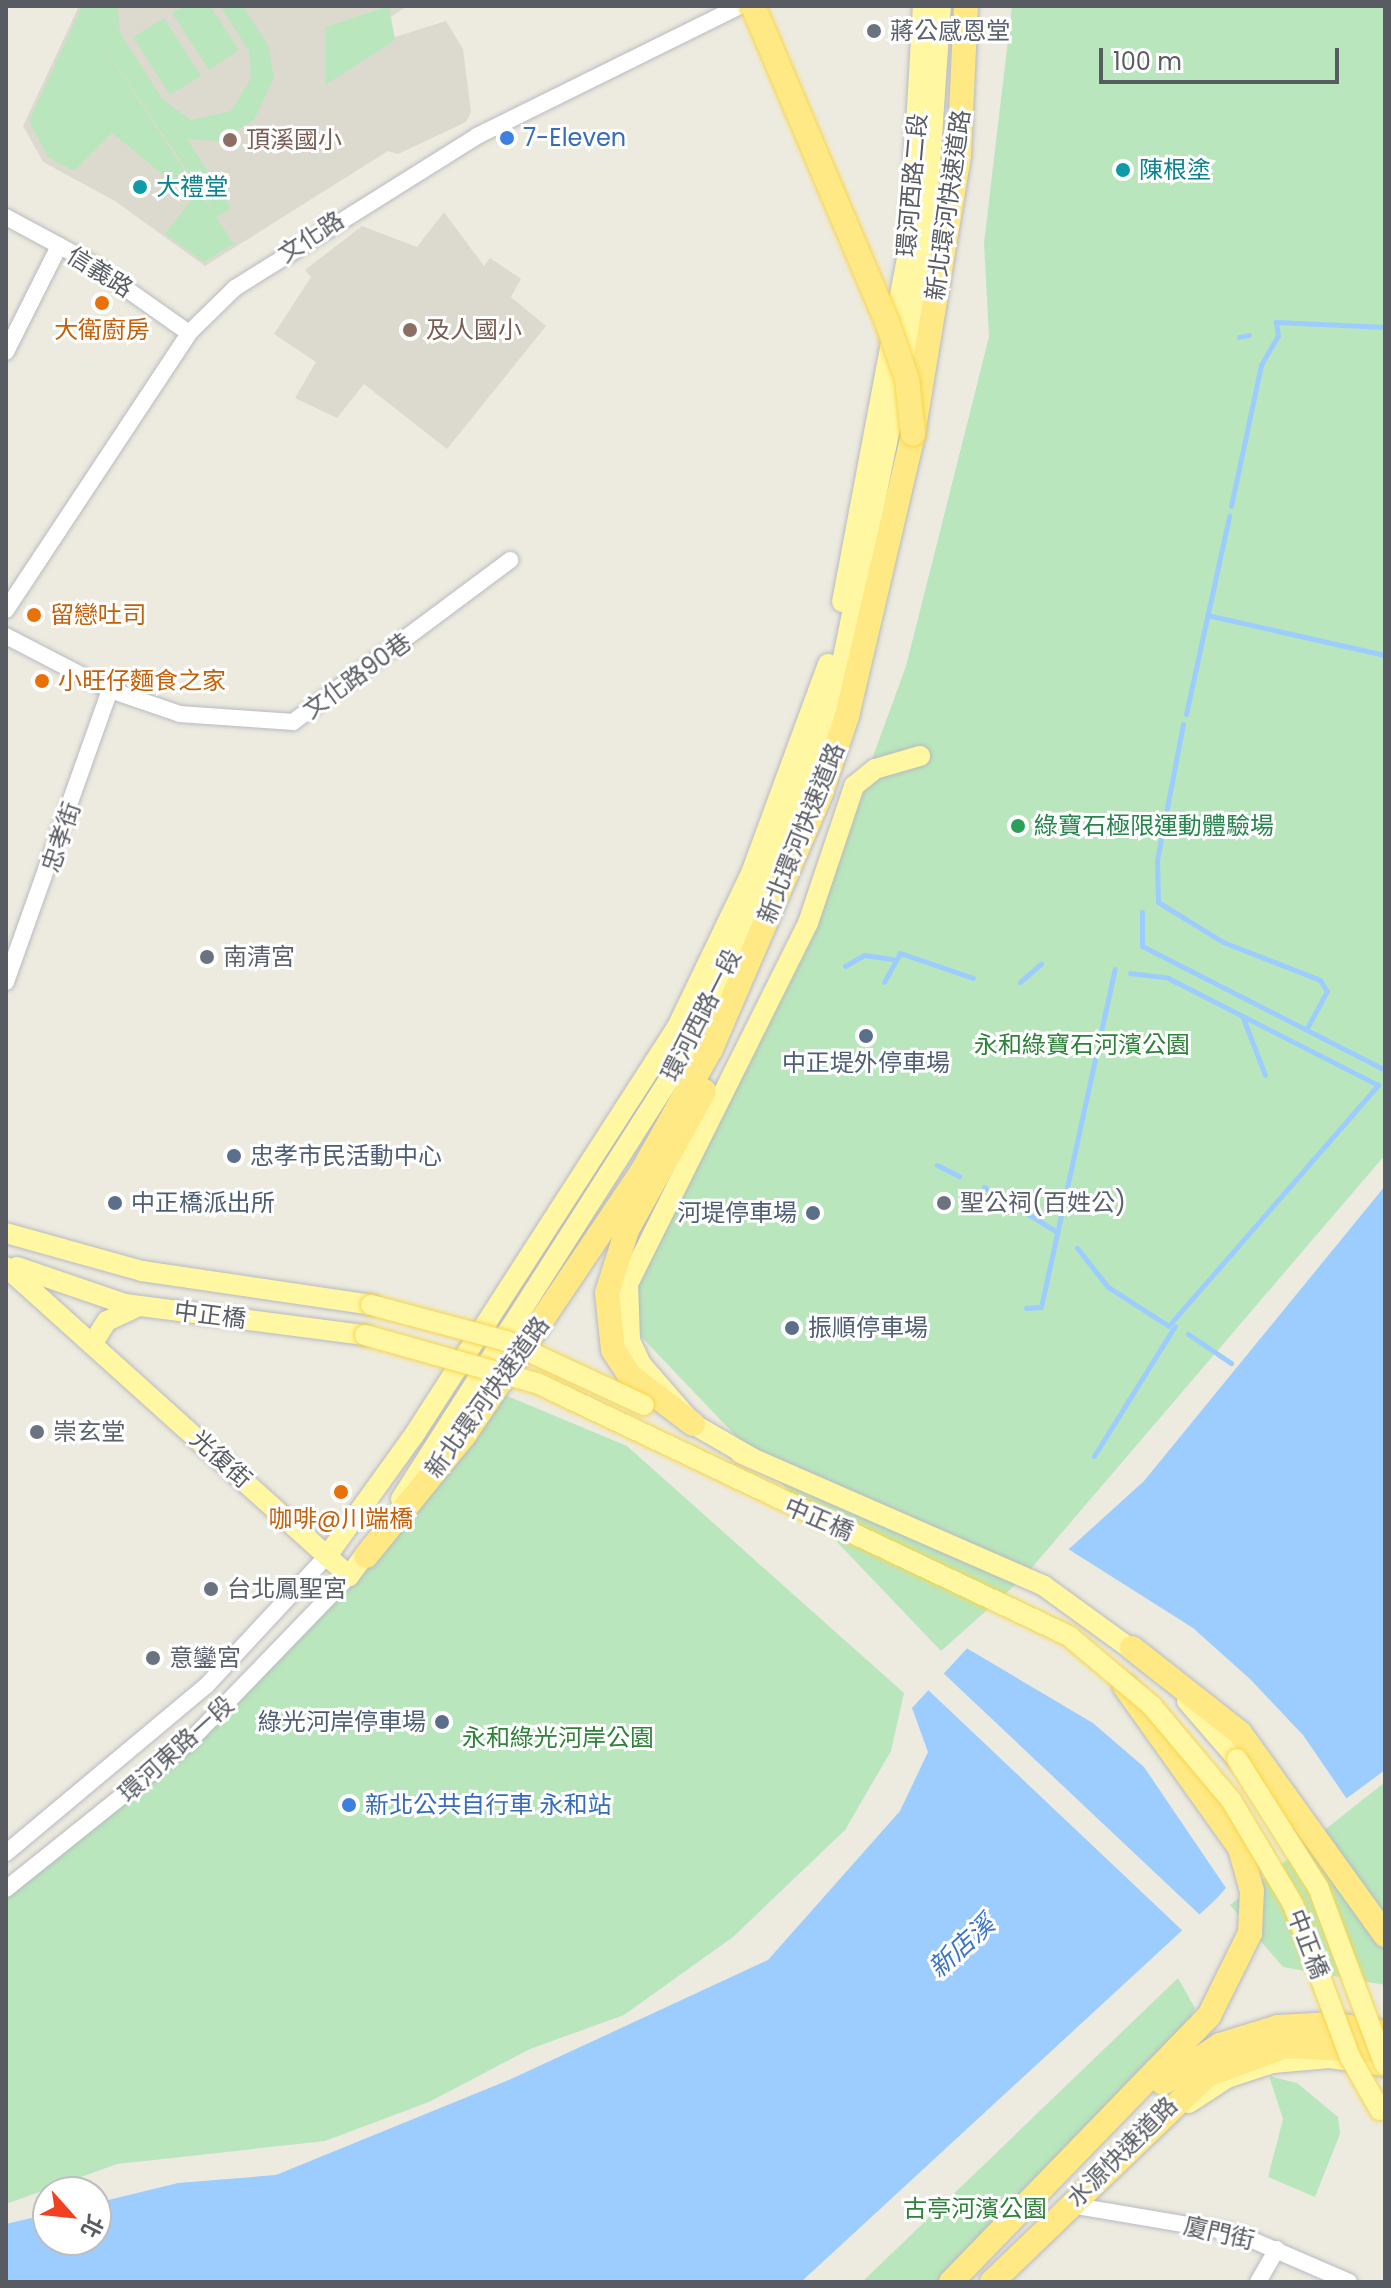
<!DOCTYPE html>
<meta charset="utf-8">
<style>
body{margin:0}
#map{position:relative;width:1391px;height:2288px;overflow:hidden;background:#edebdf;font-family:Poppins,"Noto Sans TC",sans-serif}
div>[style]{position:absolute}
[style*='--x']{left:calc(var(--x)*1px);top:calc(var(--y)*1px);width:calc(var(--w)*1px);rotate:calc(var(--a)*1deg)}
.education>*{inset:0;background:#dcdace}
.green>*{inset:0;background:#bae6bd}
.water>*{inset:0;background:#9dcdff}
.pier>*{inset:0;background:#edebdf}
.stream>*{height:5px;margin:-2.5px;padding:0 2.5px;transform-origin:2.5px;border-radius:2.5px;background:#9dcdff}
.roads{filter:drop-shadow(0 0 2px #b8bac0) drop-shadow(0 0 2px #b8bac0)}
.minor>*{height:16px;margin:-8px;padding:0 8px;transform-origin:8px;border-radius:8px;background:#fff}
.major>*{height:20px;margin:-10px;padding:0 10px;transform-origin:10px;border-radius:10px;background:#fff7a2}
.highway>*{height:24px;margin:-12px;padding:0 12px;transform-origin:12px;border-radius:12px;background:#ffe984}
.bridges{filter:drop-shadow(0 0 2px #f8d54d) drop-shadow(0 0 2px #f8d54d)}
.major-bridge>*{height:20px;margin:-10px;padding:0 10px;transform-origin:10px;border-radius:10px;background:#fff7a2}
.highway-bridge>*{height:24px;margin:-12px;padding:0 12px;transform-origin:12px;border-radius:12px;background:#ffe984}
.dots>*{width:22px;height:22px;translate:-50% -50%;box-sizing:border-box;border:4px solid #fff;border-radius:50%}
span{translate:-50% -50%;white-space:nowrap;text-align:center;line-height:1.15;-webkit-text-stroke:6px #fff;paint-order:stroke}
.worship-label{font-size:24px;color:#5b616d}
.left{translate:0 -50%;text-align:left}
.shop-label{font-size:24px;color:#366cbe}
.education-label{font-size:24px;color:#785e54}
.culture-label{font-size:24px;color:#0d838f}
.street-label{font-size:24px;color:#585c62}
.food-label{font-size:24px;color:#c56008}
.leisure-label{font-size:24px;color:#27864d}
.park-label{font-size:24px;color:#2f823a}
.service-label{font-size:24px;color:#4e5e75}
.right{translate:-100% -50%;text-align:right}
.water-label{font-size:26px;color:#3a74c8;font-style:italic}
.frame{position:absolute;inset:0;border:8px solid #585c62;pointer-events:none}
.north{position:absolute;left:32px;top:2176px;width:80px;height:80px;box-sizing:border-box;background:#fff;border:2px solid #bcbec0;border-radius:50%;rotate:117deg;font-size:22px;font-weight:700;line-height:32px;text-align:center;color:#585c62}
.north::after{content:'';display:block;margin:auto;width:28px;height:36px;background:#f14121;clip-path:polygon(50% 0,100% 100%,50% 72%,0 100%)}
.scale{position:absolute;left:1099px;top:48px;width:240px;height:36px;box-sizing:border-box;border:4px solid #585c62;border-top:0;padding-left:10px;font-size:24px;line-height:28px;white-space:nowrap;color:#585c62;-webkit-text-stroke:6px #fff;paint-order:stroke}
</style>
<div id="map">
<div class="education">
<i style="clip-path:polygon(79px 6px,407px 6px,388px 19px,395px 37px,446px 21px,463px 49px,471px 112px,466px 122px,398px 154px,388px 151px,205px 266px,115px 201px,43px 162px,23px 126px)"></i>
<i style="clip-path:polygon(444px 212px,484px 266px,490px 258px,521px 279px,511px 297px,546px 326px,447px 449px,364px 384px,337px 418px,295px 398px,316px 362px,274px 334px,311px 277px,305px 270px,362px 226px,417px 247px)"></i>
</div>
<div class="green">
<i style="clip-path:polygon(82px 6px,118px 6px,120px 32px,162px 99px,191px 120px,231px 111px,251px 78px,249px 51px,220px 6px,243px 6px,268px 45px,274px 78px,254px 120px,219px 141px,187px 139px,231px 208px,216px 217px,234px 244px,204px 262px,165px 234px,198px 191px,216px 214px,81px 12px,197px 189px,190px 197px,112px 133px,74px 171px,48px 157px,29px 121px)"></i>
<i style="clip-path:polygon(183px 6px,210px 6px,239px 50px,209px 70px,172px 13px)"></i>
<i style="clip-path:polygon(389px 6px,395px 40px,325px 85px,325px 27px)"></i>
<i style="clip-path:polygon(1012px 6px,1385px 6px,1385px 1155px,1023px 1578px,941px 1651px,609px 1303px,828px 880px,906px 666px,989px 337px,984px 243px)"></i>
<i style="clip-path:polygon(164px 18px,201px 76px,170px 95px,133px 37px)"></i>
<i style="clip-path:polygon(505px 1395px,627px 1446px,904px 1693px,891px 1751px,845px 1830px,733px 1937px,624px 2015px,530px 2049px,429px 2102px,325px 2141px,117px 2164px,6px 2204px,6px 1888px,225px 1712px)"></i>
<i style="clip-path:polygon(1385px 1782px,1385px 1985px,1283px 1967px,1230px 1905px)"></i>
<i style="clip-path:polygon(1178px 1978px,1195px 2008px,1180px 2043px,940px 2282px,862px 2282px)"></i>
<i style="clip-path:polygon(1269px 2076px,1297px 2083px,1338px 2117px,1340px 2134px,1315px 2197px,1268px 2177px,1283px 2119px)"></i>
</div>
<div class="water">
<i style="clip-path:polygon(1385px 1186px,1385px 1770px,1239px 1878px,801px 2282px,6px 2282px,6px 2224px,48px 2214px,48px 2240px,96px 2240px,96px 2203px,178px 2183px,276px 2175px,511px 2079px,768px 1960px,900px 1811px,928px 1752px,912px 1708px,1006px 1606px,1144px 1481px)"></i>
</div>
<div class="pier">
<i style="clip-path:polygon(1065px 1547px,1193px 1628px,1250px 1679px,1303px 1735px,1351px 1805px,1241px 1881px,1185px 1933px,925px 1687px,941px 1671px,1201px 1916px,1226px 1888px,1144px 1767px,1093px 1723px,963px 1646px)"></i>
</div>
<div class="stream">
<i style="--x:1276;--y:322;--w:109;--a:2.6"></i>
<i style="--x:1239;--y:337;--w:10;--a:-11"></i>
<i style="--x:1231;--y:506;--w:144;--a:-78"></i>
<i style="--x:1261;--y:365;--w:34;--a:-60"></i>
<i style="--x:1278;--y:336;--w:14;--a:-98"></i>
<i style="--x:1207;--y:615;--w:182;--a:12.7"></i>
<i style="--x:1186;--y:714;--w:203;--a:-77.7"></i>
<i style="--x:1183;--y:724;--w:138;--a:100.8"></i>
<i style="--x:1157;--y:860;--w:42;--a:88.6"></i>
<i style="--x:1158;--y:902;--w:76;--a:31.6"></i>
<i style="--x:1223;--y:942;--w:104;--a:21.4"></i>
<i style="--x:1320;--y:980;--w:13;--a:58"></i>
<i style="--x:1327;--y:991;--w:44;--a:118.3"></i>
<i style="--x:1142;--y:912;--w:34;--a:90"></i>
<i style="--x:1142;--y:946;--w:273;--a:27"></i>
<i style="--x:845;--y:966;--w:22;--a:-30"></i>
<i style="--x:864;--y:955;--w:30;--a:8"></i>
<i style="--x:1130;--y:973;--w:38;--a:7"></i>
<i style="--x:1168;--y:978;--w:236;--a:27"></i>
<i style="--x:1378;--y:1085;--w:315;--a:131"></i>
<i style="--x:884;--y:982;--w:33;--a:-61"></i>
<i style="--x:900;--y:953;--w:77;--a:18.9"></i>
<i style="--x:1020;--y:982;--w:28;--a:-41"></i>
<i style="--x:1243;--y:1018;--w:61;--a:68.9"></i>
<i style="--x:937;--y:1165;--w:25;--a:27"></i>
<i style="--x:984;--y:1187;--w:86;--a:31.7"></i>
<i style="--x:1077;--y:1248;--w:50;--a:51.5"></i>
<i style="--x:1108;--y:1287;--w:72;--a:32.6"></i>
<i style="--x:1026;--y:1308;--w:15;--a:-4"></i>
<i style="--x:1041;--y:1307;--w:346;--a:-77.7"></i>
<i style="--x:1188;--y:1334;--w:52;--a:34"></i>
<i style="--x:1094;--y:1456;--w:153;--a:-58.1"></i>
</div>
<div class="roads">
<div class="minor">
<i style="--x:6;--y:217;--w:89;--a:28.3"></i>
<i style="--x:84;--y:259;--w:128;--a:35.2"></i>
<i style="--x:6;--y:352;--w:119;--a:-63.4"></i>
<i style="--x:6;--y:610;--w:332;--a:-56.5"></i>
<i style="--x:189;--y:333;--w:64;--a:-44.4"></i>
<i style="--x:235;--y:288;--w:286;--a:-32.1"></i>
<i style="--x:477;--y:136;--w:293;--a:-26.3"></i>
<i style="--x:6;--y:636;--w:117;--a:27.4"></i>
<i style="--x:110;--y:690;--w:74;--a:18.9"></i>
<i style="--x:180;--y:714;--w:113;--a:4"></i>
<i style="--x:293;--y:722;--w:271;--a:-36.7"></i>
<i style="--x:6;--y:982;--w:310;--a:-70.4"></i>
<i style="--x:6;--y:1853;--w:261;--a:-39.9"></i>
<i style="--x:206;--y:1686;--w:178;--a:-47.1"></i>
<i style="--x:6;--y:1889;--w:231;--a:-38.7"></i>
<i style="--x:186;--y:1745;--w:235;--a:-46"></i>
<i style="--x:1082;--y:2207;--w:156;--a:9.6"></i>
<i style="--x:1236;--y:2233;--w:123;--a:23.4"></i>
<i style="--x:1258;--y:2282;--w:38;--a:-60"></i>
</div>
<div class="major">
<i style="--x:842;--y:602;--w:361;--a:-79.3"></i>
<i style="--x:909;--y:247;--w:241;--a:-86.7"></i>
<i style="--x:6;--y:1233;--w:141;--a:15.6"></i>
<i style="--x:142;--y:1271;--w:232;--a:8.4"></i>
<i style="--x:6;--y:1267;--w:462;--a:42"></i>
<i style="--x:349;--y:1576;--w:41;--a:-52.9"></i>
<i style="--x:17;--y:1267;--w:114;--a:18.9"></i>
<i style="--x:125;--y:1304;--w:242;--a:7.4"></i>
<i style="--x:93;--y:1343;--w:26;--a:-58"></i>
<i style="--x:107;--y:1321;--w:33;--a:-25"></i>
<i style="--x:740;--y:1453;--w:332;--a:23.6"></i>
<i style="--x:1044;--y:1586;--w:121;--a:35.9"></i>
<i style="--x:752;--y:1458;--w:68;--a:-150"></i>
<i style="--x:693;--y:1424;--w:79;--a:-130.9"></i>
<i style="--x:641;--y:1364;--w:26;--a:-115"></i>
<i style="--x:630;--y:1340;--w:56;--a:-92"></i>
<i style="--x:628;--y:1284;--w:403;--a:-63.5"></i>
<i style="--x:808;--y:923;--w:145;--a:-71.4"></i>
<i style="--x:854;--y:786;--w:27;--a:-39"></i>
<i style="--x:875;--y:769;--w:47;--a:-16.1"></i>
<i style="--x:401;--y:1499;--w:513;--a:-57.43"></i>
<i style="--x:677;--y:1067;--w:194;--a:-64"></i>
<i style="--x:762;--y:893;--w:200;--a:-69.2"></i>
<i style="--x:833;--y:706;--w:447;--a:-78.4"></i>
<i style="--x:923;--y:268;--w:263;--a:-86.1"></i>
<i style="--x:327;--y:1556;--w:149;--a:-54.3"></i>
<i style="--x:414;--y:1435;--w:485;--a:-57.2"></i>
<i style="--x:677;--y:1027;--w:171;--a:-64.3"></i>
<i style="--x:751;--y:873;--w:223;--a:-69.8"></i>
<i style="--x:1187;--y:1701;--w:77;--a:49.2"></i>
<i style="--x:1189;--y:2103;--w:45;--a:-33.3"></i>
<i style="--x:1227;--y:2078;--w:48;--a:-18.1"></i>
<i style="--x:1273;--y:2063;--w:57;--a:-5"></i>
<i style="--x:1330;--y:2058;--w:56;--a:8.3"></i>
</div>
<div class="highway">
<i style="--x:693;--y:1424;--w:79;--a:-142.7"></i>
<i style="--x:630;--y:1376;--w:31;--a:-123"></i>
<i style="--x:613;--y:1350;--w:57;--a:-96"></i>
<i style="--x:607;--y:1293;--w:66;--a:-72.4"></i>
<i style="--x:627;--y:1230;--w:159;--a:-61"></i>
<i style="--x:366;--y:1556;--w:157;--a:-50.9"></i>
<i style="--x:465;--y:1434;--w:313;--a:-56"></i>
<i style="--x:640;--y:1175;--w:145;--a:-60.6"></i>
<i style="--x:711;--y:1049;--w:279;--a:-66.7"></i>
<i style="--x:821;--y:793;--w:81;--a:-71.3"></i>
<i style="--x:847;--y:716;--w:290;--a:-76.8"></i>
<i style="--x:913;--y:434;--w:283;--a:-80.6"></i>
<i style="--x:959;--y:155;--w:149;--a:-87.3"></i>
<i style="--x:1132;--y:1648;--w:137;--a:38.2"></i>
<i style="--x:1240;--y:1733;--w:249;--a:54.3"></i>
<i style="--x:1163;--y:2083;--w:69;--a:-33.7"></i>
<i style="--x:1220;--y:2045;--w:61;--a:-17.2"></i>
<i style="--x:1278;--y:2027;--w:55;--a:-3.1"></i>
<i style="--x:1333;--y:2024;--w:53;--a:9.8"></i>
<i style="--x:951;--y:2282;--w:371;--a:-45.9"></i>
<i style="--x:1209;--y:2016;--w:93;--a:-63.7"></i>
<i style="--x:1250;--y:1933;--w:42;--a:-87.3"></i>
<i style="--x:1252;--y:1891;--w:45;--a:-105.6"></i>
<i style="--x:1240;--y:1848;--w:198;--a:-125.5"></i>
<i style="--x:992;--y:2282;--w:298;--a:-43.9"></i>
<i style="--x:1207;--y:2075;--w:84;--a:-20.2"></i>
<i style="--x:1286;--y:2046;--w:99;--a:2.9"></i>
</div>
</div>
<div class="bridges">
<div class="major-bridge">
<i style="--x:371;--y:1305;--w:140;--a:14.9"></i>
<i style="--x:506;--y:1341;--w:152;--a:24.9"></i>
<i style="--x:365;--y:1335;--w:181;--a:15.7"></i>
<i style="--x:539;--y:1384;--w:587;--a:25.43"></i>
<i style="--x:1069;--y:1636;--w:109;--a:40.1"></i>
<i style="--x:1152;--y:1706;--w:123;--a:50"></i>
<i style="--x:1231;--y:1800;--w:121;--a:59.2"></i>
<i style="--x:1293;--y:1904;--w:163;--a:69.6"></i>
<i style="--x:1350;--y:2057;--w:61;--a:60.5"></i>
<i style="--x:1237;--y:1759;--w:151;--a:57.7"></i>
<i style="--x:1318;--y:1887;--w:190;--a:69.4"></i>
</div>
<div class="highway-bridge">
<i style="--x:753;--y:6;--w:343;--a:67"></i>
<i style="--x:887;--y:322;--w:60;--a:70.7"></i>
<i style="--x:907;--y:379;--w:55;--a:83.8"></i>
</div>
</div>
<div class="dots">
<i style="left:874px;top:31px;background:#6b7280"></i>
<i style="left:507px;top:138px;background:#3f7fe0"></i>
<i style="left:230px;top:140px;background:#8d6e63"></i>
<i style="left:1123px;top:170px;background:#0f9aa8"></i>
<i style="left:140px;top:187px;background:#0f9aa8"></i>
<i style="left:102px;top:303px;background:#e8710a"></i>
<i style="left:410px;top:330px;background:#8d6e63"></i>
<i style="left:34px;top:615px;background:#e8710a"></i>
<i style="left:42px;top:681px;background:#e8710a"></i>
<i style="left:1018px;top:826px;background:#2e9e5b"></i>
<i style="left:207px;top:957px;background:#6b7280"></i>
<i style="left:866px;top:1036px;background:#5c6f8a"></i>
<i style="left:234px;top:1156px;background:#5c6f8a"></i>
<i style="left:115px;top:1203px;background:#5c6f8a"></i>
<i style="left:944px;top:1203px;background:#6b7280"></i>
<i style="left:813px;top:1213px;background:#5c6f8a"></i>
<i style="left:792px;top:1328px;background:#5c6f8a"></i>
<i style="left:37px;top:1432px;background:#6b7280"></i>
<i style="left:341px;top:1492px;background:#e8710a"></i>
<i style="left:211px;top:1589px;background:#6b7280"></i>
<i style="left:153px;top:1658px;background:#6b7280"></i>
<i style="left:442px;top:1722px;background:#5c6f8a"></i>
<i style="left:349px;top:1805px;background:#3f7fe0"></i>
</div>
<div class="worship-label">
<span class="left" style="left:890px;top:31px">蔣公感恩堂</span>
<span class="left" style="left:223px;top:957px">南清宮</span>
<span class="left" style="left:960px;top:1203px">聖公祠(百姓公)</span>
<span class="left" style="left:53px;top:1432px">崇玄堂</span>
<span class="left" style="left:227px;top:1589px">台北鳳聖宮</span>
<span class="left" style="left:169px;top:1658px">意鑾宮</span>
</div>
<div class="shop-label">
<span class="left" style="left:523px;top:138px">7-Eleven</span>
<span class="left" style="left:365px;top:1805px">新北公共自行車 永和站</span>
</div>
<div class="education-label">
<span class="left" style="left:246px;top:140px">頂溪國小</span>
<span class="left" style="left:426px;top:330px">及人國小</span>
</div>
<div class="culture-label">
<span class="left" style="left:1139px;top:170px">陳根塗</span>
<span class="left" style="left:156px;top:187px">大禮堂</span>
</div>
<div class="street-label">
<span style="left:912px;top:185px;rotate:-85deg">環河西路二段</span>
<span style="left:948px;top:205px;rotate:-82deg">新北環河快速道路</span>
<span style="left:311px;top:237px;rotate:-33deg">文化路</span>
<span style="left:100px;top:272px;rotate:32deg">信義路</span>
<span style="left:357px;top:676px;rotate:-36deg">文化路90巷</span>
<span style="left:801px;top:833px;rotate:-68deg">新北環河快速道路</span>
<span style="left:61px;top:837px;rotate:-71deg">忠孝街</span>
<span style="left:701px;top:1015px;rotate:-63deg">環河西路一段</span>
<span style="left:210px;top:1315px;rotate:7deg">中正橋</span>
<span style="left:487px;top:1397px;rotate:-54deg">新北環河快速道路</span>
<span style="left:221px;top:1459px;rotate:42deg">光復街</span>
<span style="left:819px;top:1519px;rotate:23deg">中正橋</span>
<span style="left:176px;top:1749px;rotate:-42deg">環河東路一段</span>
<span style="left:1308px;top:1944px;rotate:69deg">中正橋</span>
<span style="left:1122px;top:2152px;rotate:-45deg">水源快速道路</span>
<span style="left:1219px;top:2233px;rotate:13deg">廈門街</span>
</div>
<div class="food-label">
<span style="left:102px;top:330px">大衛廚房</span>
<span class="left" style="left:50px;top:615px">留戀吐司</span>
<span class="left" style="left:58px;top:681px">小旺仔麵食之家</span>
<span style="left:341px;top:1519px">咖啡@川端橋</span>
</div>
<div class="leisure-label">
<span class="left" style="left:1034px;top:826px">綠寶石極限運動體驗場</span>
</div>
<div class="park-label">
<span style="left:1082px;top:1045px">永和綠寶石河濱公園</span>
<span style="left:558px;top:1738px">永和綠光河岸公園</span>
<span style="left:975px;top:2209px">古亭河濱公園</span>
</div>
<div class="service-label">
<span style="left:866px;top:1063px">中正堤外停車場</span>
<span class="left" style="left:250px;top:1156px">忠孝市民活動中心</span>
<span class="left" style="left:131px;top:1203px">中正橋派出所</span>
<span class="right" style="left:797px;top:1213px">河堤停車場</span>
<span class="left" style="left:808px;top:1328px">振順停車場</span>
<span class="right" style="left:426px;top:1722px">綠光河岸停車場</span>
</div>
<div class="water-label">
<span style="left:962px;top:1947px;rotate:-42deg">新店溪</span>
</div>
<div class="frame"></div>
<div class="north">北</div>
<div class="scale">100 m</div>
</div>
